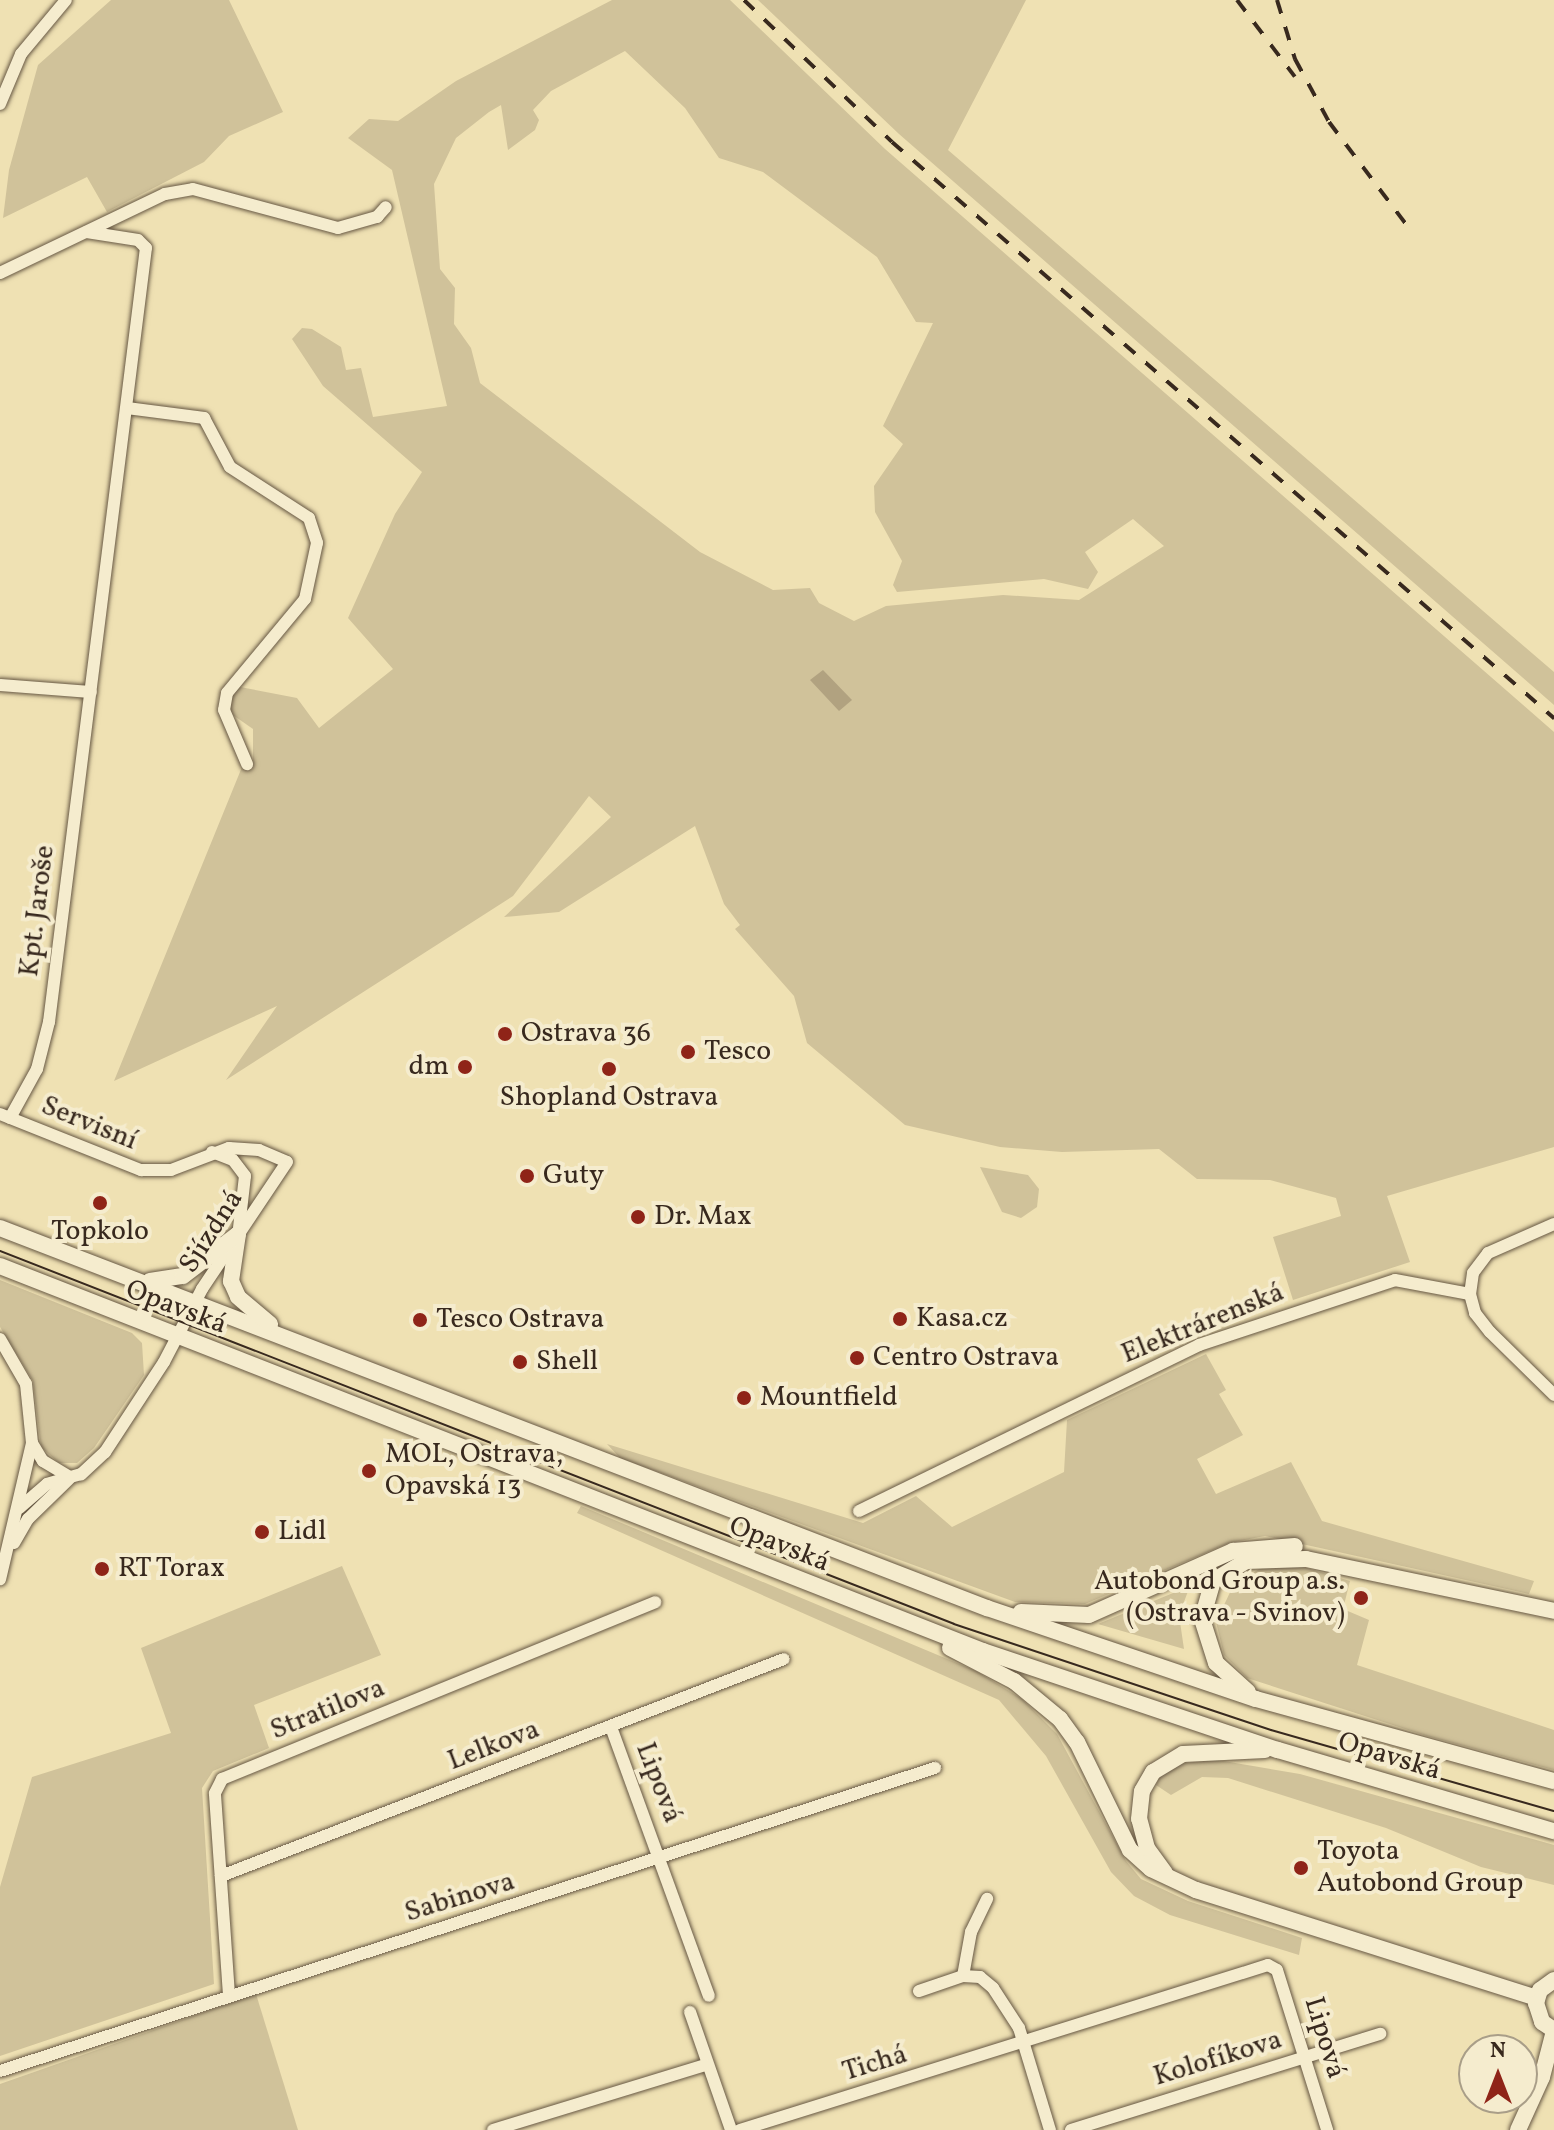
<!DOCTYPE html>
<meta charset="utf-8">
<style>
body{margin:0}
#map{position:relative;width:1554px;height:2130px;overflow:hidden;background:#efe1b3;font-family:Vollkorn,serif}
div>[style]{position:absolute}
[style*='--x']{left:calc(var(--x)*1px);top:calc(var(--y)*1px);width:calc(var(--w)*1px);rotate:calc(var(--a)*1deg)}
.green>*{inset:0;background:#d0c29a}
.water>*{inset:0;background:#b1a280}
.roads{filter:drop-shadow(0 0 2px #665743) drop-shadow(0 0 2px #665743)}
.street>*{height:12px;margin:-6px;padding:0 6px;transform-origin:6px;border-radius:6px;background:#f5ecce}
.secondary>*{height:16px;margin:-8px;padding:0 8px;transform-origin:8px;border-radius:8px;background:#f5ecce}
.tram>*{height:2px;margin:-1px;padding:0 1px;transform-origin:1px;border-radius:1px;background:#38291e}
.rail>*{height:4px;margin-top:-2px;transform-origin:0;background:repeating-linear-gradient(90deg,#38291e 0 14px,transparent 0 28px)}
.dots>*{width:22px;height:22px;translate:-50% -50%;box-sizing:border-box;border:4px solid #f5ecce;border-radius:50%}
span{translate:-50% -50%;white-space:nowrap;text-align:center;line-height:1.15;-webkit-text-stroke:8px #f5ecce;paint-order:stroke}
.street-label{font-size:28px;color:#38291e}
.poi-label{font-size:28px;color:#38291e}
.left{translate:0 -50%;text-align:left}
.right{translate:-100% -50%;text-align:right}
.north{position:absolute;left:1458px;top:2034px;width:80px;height:80px;box-sizing:border-box;background:#f5ecce;border:2px solid #a99e88;border-radius:50%;rotate:0deg;font-size:22px;font-weight:700;line-height:32px;text-align:center;color:#38291e}
.north::after{content:'';display:block;margin:auto;width:28px;height:36px;background:#8f2418;clip-path:polygon(50% 0,100% 100%,50% 72%,0 100%)}
</style>
<div id="map">
<div class="green">
<i style="clip-path:polygon(111px 0,229px 0,283px 112px,229px 136px,204px 162px,107px 212px,87px 177px,3px 218px,9px 170px,38px 65px)"></i>
<i style="clip-path:polygon(evenodd,612px 0,730px 0,885px 149px,1554px 732px,1554px 1147px,1387px 1196px,1410px 1262px,1293px 1300px,1273px 1237px,1341px 1216px,1336px 1198px,1270px 1180px,1197px 1179px,1159px 1149px,1062px 1152px,1000px 1147px,905px 1125px,807px 1043px,794px 996px,735px 929px,740px 925px,724px 904px,695px 826px,559px 912px,504px 917px,611px 817px,589px 796px,513px 896px,226px 1080px,277px 1006px,114px 1081px,242px 767px,253px 760px,253px 729px,230px 713px,232px 696px,240px 687px,297px 698px,319px 728px,393px 669px,348px 618px,395px 514px,422px 472px,323px 386px,292px 339px,302px 328px,312px 329px,341px 347px,346px 370px,361px 368px,373px 417px,447px 406px,392px 170px,348px 138px,369px 119px,398px 121px,456px 81px,612px 0,625px 51px,685px 108px,719px 158px,763px 172px,877px 257px,916px 322px,933px 323px,883px 426px,903px 444px,874px 486px,875px 512px,902px 561px,893px 585px,897px 592px,1044px 579px,1088px 589px,1098px 572px,1085px 552px,1133px 519px,1164px 546px,1079px 600px,1003px 595px,886px 606px,854px 621px,819px 603px,810px 588px,773px 590px,700px 552px,480px 383px,471px 348px,454px 324px,455px 288px,440px 269px,434px 184px,456px 138px,489px 112px,501px 105px,508px 150px,535px 130px,539px 120px,533px 110px,551px 91px,625px 51px)"></i>
<i style="clip-path:polygon(758px 0,1026px 0,948px 150px,1554px 672px,1554px 705px,899px 134px)"></i>
<i style="clip-path:polygon(980px 1167px,1028px 1175px,1039px 1189px,1037px 1207px,1021px 1218px,1002px 1212px)"></i>
<i style="clip-path:polygon(0 1280px,132px 1333px,142px 1343px,144px 1375px,94px 1448px,77px 1463px,59px 1463px,41px 1447px,33px 1381px,0 1327px)"></i>
<i style="clip-path:polygon(1206px 1354px,1226px 1390px,1219px 1394px,1243px 1435px,1197px 1459px,1216px 1494px,1291px 1462px,1322px 1521px,1534px 1581px,1529px 1594px,1265px 1536px,1229px 1543px,1085px 1604px,1015px 1602px,620px 1458px,607px 1444px,863px 1523px,916px 1496px,952px 1527px,1064px 1472px,1067px 1420px)"></i>
<i style="clip-path:polygon(581px 1506px,976px 1671px,1022px 1699px,1057px 1734px,1126px 1861px,1141px 1879px,1188px 1901px,1302px 1938px,1299px 1955px,1170px 1915px,1134px 1896px,1111px 1872px,1046px 1756px,999px 1700px,577px 1513px)"></i>
<i style="clip-path:polygon(1287px 1562px,1350px 1581px,1343px 1609px,1369px 1620px,1357px 1665px,1554px 1730px,1554px 1770px,1427px 1736px,1247px 1678px,1224px 1655px,1216px 1622px,1233px 1586px,1259px 1569px)"></i>
<i style="clip-path:polygon(342px 1566px,381px 1655px,254px 1705px,269px 1748px,213px 1771px,202px 1788px,214px 1984px,0 2056px,0 1887px,32px 1777px,171px 1733px,141px 1648px)"></i>
<i style="clip-path:polygon(1190px 1586px,1179px 1615px,1184px 1649px,1098px 1624px)"></i>
<i style="clip-path:polygon(1212px 1759px,1300px 1774px,1554px 1845px,1554px 1885px,1481px 1867px,1386px 1828px,1228px 1778px,1202px 1777px,1171px 1795px,1156px 1785px,1161px 1774px,1180px 1764px)"></i>
<i style="clip-path:polygon(256px 1994px,298px 2130px,0 2130px,0 2084px)"></i>
</div>
<div class="water">
<i style="clip-path:polygon(823px 670px,852px 700px,839px 711px,810px 680px)"></i>
</div>
<div class="roads">
<div class="street">
<i style="--x:0;--y:104;--w:54;--a:-67.2"></i>
<i style="--x:21;--y:54;--w:70;--a:-50.2"></i>
<i style="--x:0;--y:273;--w:183;--a:-25.6"></i>
<i style="--x:165;--y:194;--w:28;--a:-10"></i>
<i style="--x:193;--y:189;--w:150;--a:15.1"></i>
<i style="--x:338;--y:228;--w:41;--a:-15.8"></i>
<i style="--x:377;--y:217;--w:13;--a:-48"></i>
<i style="--x:127;--y:408;--w:78;--a:7.4"></i>
<i style="--x:204;--y:418;--w:55;--a:62"></i>
<i style="--x:230;--y:467;--w:94;--a:32.8"></i>
<i style="--x:309;--y:518;--w:26;--a:72"></i>
<i style="--x:317;--y:543;--w:57;--a:102.1"></i>
<i style="--x:305;--y:599;--w:122;--a:129.7"></i>
<i style="--x:227;--y:693;--w:17;--a:100"></i>
<i style="--x:224;--y:710;--w:59;--a:66.9"></i>
<i style="--x:0;--y:685;--w:91;--a:4.4"></i>
<i style="--x:0;--y:1114;--w:152;--a:21.7"></i>
<i style="--x:141;--y:1170;--w:30;--a:0"></i>
<i style="--x:171;--y:1170;--w:62;--a:-20.8"></i>
<i style="--x:229;--y:1148;--w:30;--a:4"></i>
<i style="--x:259;--y:1150;--w:30;--a:23"></i>
<i style="--x:287;--y:1162;--w:153;--a:123.8"></i>
<i style="--x:202;--y:1289;--w:82;--a:117.5"></i>
<i style="--x:164;--y:1362;--w:108;--a:123.2"></i>
<i style="--x:105;--y:1452;--w:33;--a:137"></i>
<i style="--x:81;--y:1474;--w:35;--a:164"></i>
<i style="--x:47;--y:1484;--w:37;--a:139"></i>
<i style="--x:10;--y:1118;--w:56;--a:-61.1"></i>
<i style="--x:37;--y:1069;--w:49;--a:-75.7"></i>
<i style="--x:49;--y:1022;--w:780;--a:-82.86"></i>
<i style="--x:146;--y:248;--w:11;--a:-135"></i>
<i style="--x:138;--y:240;--w:52;--a:-171.1"></i>
<i style="--x:212;--y:1152;--w:22;--a:21"></i>
<i style="--x:233;--y:1160;--w:20;--a:53"></i>
<i style="--x:245;--y:1176;--w:52;--a:96.6"></i>
<i style="--x:1554;--y:1224;--w:72;--a:156.3"></i>
<i style="--x:1488;--y:1253;--w:25;--a:127"></i>
<i style="--x:1473;--y:1273;--w:21;--a:98"></i>
<i style="--x:1470;--y:1294;--w:20;--a:75"></i>
<i style="--x:1475;--y:1313;--w:24;--a:52"></i>
<i style="--x:1490;--y:1332;--w:90;--a:44.5"></i>
<i style="--x:0;--y:1339;--w:52;--a:60"></i>
<i style="--x:26;--y:1384;--w:59;--a:84.2"></i>
<i style="--x:32;--y:1443;--w:140;--a:103.2"></i>
<i style="--x:32;--y:1443;--w:21;--a:59"></i>
<i style="--x:43;--y:1461;--w:31;--a:31"></i>
<i style="--x:859;--y:1511;--w:378;--a:-26"></i>
<i style="--x:1199;--y:1345;--w:206;--a:-18.3"></i>
<i style="--x:1395;--y:1280;--w:76;--a:10.6"></i>
<i style="--x:14;--y:1543;--w:28;--a:-60"></i>
<i style="--x:28;--y:1519;--w:57;--a:-44.3"></i>
<i style="--x:611;--y:1727;--w:286;--a:70"></i>
<i style="--x:221;--y:1876;--w:603;--a:-21.08"></i>
<i style="--x:963;--y:1976;--w:45;--a:-79.7"></i>
<i style="--x:971;--y:1932;--w:37;--a:-64"></i>
<i style="--x:919;--y:1991;--w:46;--a:-18.8"></i>
<i style="--x:963;--y:1976;--w:17;--a:3"></i>
<i style="--x:980;--y:1977;--w:17;--a:40"></i>
<i style="--x:993;--y:1988;--w:48;--a:57"></i>
<i style="--x:1019;--y:2028;--w:107;--a:73.1"></i>
<i style="--x:229;--y:1995;--w:202;--a:-94"></i>
<i style="--x:215;--y:1793;--w:16;--a:-63"></i>
<i style="--x:222;--y:1779;--w:468;--a:-22.2"></i>
<i style="--x:690;--y:2012;--w:125;--a:70.8"></i>
<i style="--x:0;--y:2071;--w:983;--a:-17.96"></i>
<i style="--x:493;--y:2130;--w:222;--a:-17"></i>
<i style="--x:740;--y:2130;--w:553;--a:-17.35"></i>
<i style="--x:1268;--y:1965;--w:10;--a:29"></i>
<i style="--x:1277;--y:1970;--w:168;--a:72.6"></i>
<i style="--x:1071;--y:2130;--w:324;--a:-17.3"></i>
</div>
<div class="secondary">
<i style="--x:0;--y:1228;--w:1058;--a:21.06"></i>
<i style="--x:987;--y:1608;--w:284;--a:18.7"></i>
<i style="--x:1256;--y:1699;--w:309;--a:15.4"></i>
<i style="--x:238;--y:1234;--w:48;--a:98.5"></i>
<i style="--x:231;--y:1281;--w:17;--a:66"></i>
<i style="--x:238;--y:1297;--w:42;--a:40.2"></i>
<i style="--x:0;--y:1266;--w:1056;--a:21.39"></i>
<i style="--x:983;--y:1651;--w:311;--a:18.6"></i>
<i style="--x:1278;--y:1750;--w:288;--a:16.4"></i>
<i style="--x:150;--y:1281;--w:33;--a:-9"></i>
<i style="--x:183;--y:1276;--w:69;--a:-37.4"></i>
<i style="--x:1021;--y:1612;--w:68;--a:2.5"></i>
<i style="--x:1089;--y:1615;--w:158;--a:-24"></i>
<i style="--x:1233;--y:1551;--w:62;--a:-4.6"></i>
<i style="--x:950;--y:1648;--w:72;--a:27.3"></i>
<i style="--x:1014;--y:1681;--w:60;--a:39.6"></i>
<i style="--x:1060;--y:1719;--w:29;--a:54"></i>
<i style="--x:1077;--y:1742;--w:120;--a:63.9"></i>
<i style="--x:1130;--y:1850;--w:28;--a:42"></i>
<i style="--x:1151;--y:1869;--w:50;--a:25"></i>
<i style="--x:1196;--y:1890;--w:358;--a:17.6"></i>
<i style="--x:1248;--y:1692;--w:43;--a:-137.8"></i>
<i style="--x:1216;--y:1663;--w:46;--a:-107.7"></i>
<i style="--x:1202;--y:1619;--w:40;--a:-74"></i>
<i style="--x:1213;--y:1581;--w:39;--a:-31"></i>
<i style="--x:1246;--y:1561;--w:60;--a:-1.9"></i>
<i style="--x:1306;--y:1559;--w:253;--a:11.8"></i>
<i style="--x:1165;--y:1873;--w:31;--a:-126"></i>
<i style="--x:1147;--y:1848;--w:30;--a:-105"></i>
<i style="--x:1139;--y:1819;--w:28;--a:-84"></i>
<i style="--x:1142;--y:1791;--w:22;--a:-60"></i>
<i style="--x:1153;--y:1772;--w:35;--a:-31"></i>
<i style="--x:1183;--y:1754;--w:82;--a:-2.8"></i>
<i style="--x:1554;--y:1980;--w:17;--a:144"></i>
<i style="--x:1540;--y:1990;--w:14;--a:107"></i>
<i style="--x:1536;--y:2003;--w:20;--a:72"></i>
<i style="--x:1542;--y:2022;--w:14;--a:34"></i>
<i style="--x:1518;--y:2130;--w:58;--a:-65.6"></i>
<i style="--x:1542;--y:2077;--w:48;--a:-75.4"></i>
</div>
</div>
<div class="tram">
<i style="--x:0;--y:1251;--w:1024;--a:21.35"></i>
<i style="--x:954;--y:1624;--w:334;--a:18.5"></i>
<i style="--x:1271;--y:1730;--w:294;--a:16"></i>
</div>
<div class="rail">
<i style="--x:744;--y:0;--w:205;--a:43.8"></i>
<i style="--x:892;--y:142;--w:878;--a:41.03"></i>
<i style="--x:1237;--y:0;--w:96;--a:53"></i>
<i style="--x:1277;--y:0;--w:62;--a:73"></i>
<i style="--x:1295;--y:59;--w:72;--a:61.6"></i>
<i style="--x:1329;--y:122;--w:136;--a:53"></i>
</div>
<div class="dots">
<i style="left:505px;top:1034px;background:#8f2418"></i>
<i style="left:688px;top:1052px;background:#8f2418"></i>
<i style="left:465px;top:1067px;background:#8f2418"></i>
<i style="left:609px;top:1069px;background:#8f2418"></i>
<i style="left:527px;top:1176px;background:#8f2418"></i>
<i style="left:100px;top:1203px;background:#8f2418"></i>
<i style="left:638px;top:1217px;background:#8f2418"></i>
<i style="left:900px;top:1319px;background:#8f2418"></i>
<i style="left:420px;top:1320px;background:#8f2418"></i>
<i style="left:857px;top:1358px;background:#8f2418"></i>
<i style="left:520px;top:1362px;background:#8f2418"></i>
<i style="left:744px;top:1398px;background:#8f2418"></i>
<i style="left:369px;top:1471px;background:#8f2418"></i>
<i style="left:262px;top:1532px;background:#8f2418"></i>
<i style="left:102px;top:1569px;background:#8f2418"></i>
<i style="left:1361px;top:1598px;background:#8f2418"></i>
<i style="left:1301px;top:1868px;background:#8f2418"></i>
</div>
<div class="street-label">
<span style="left:38px;top:911px;rotate:-83deg">Kpt. Jaroše</span>
<span style="left:89px;top:1124px;rotate:22deg">Servisní</span>
<span style="left:212px;top:1232px;rotate:-57deg">Sjízdná</span>
<span style="left:176px;top:1308px;rotate:21deg">Opavská</span>
<span style="left:1203px;top:1324px;rotate:-22deg">Elektrárenská</span>
<span style="left:779px;top:1545px;rotate:22deg">Opavská</span>
<span style="left:328px;top:1710px;rotate:-22deg">Stratilova</span>
<span style="left:494px;top:1746px;rotate:-21deg">Lelkova</span>
<span style="left:1389px;top:1757px;rotate:17deg">Opavská</span>
<span style="left:658px;top:1783px;rotate:69deg">Lipová</span>
<span style="left:460px;top:1898px;rotate:-17deg">Sabinova</span>
<span style="left:1324px;top:2038px;rotate:73deg">Lipová</span>
<span style="left:1218px;top:2059px;rotate:-17deg">Kolofíkova</span>
<span style="left:875px;top:2064px;rotate:-17deg">Tichá</span>
</div>
<div class="poi-label">
<span class="left" style="left:521px;top:1034px">Ostrava 36</span>
<span class="left" style="left:704px;top:1052px">Tesco</span>
<span class="right" style="left:449px;top:1067px">dm</span>
<span style="left:609px;top:1098px">Shopland Ostrava</span>
<span class="left" style="left:543px;top:1176px">Guty</span>
<span class="left" style="left:654px;top:1217px">Dr. Max</span>
<span style="left:100px;top:1232px">Topkolo</span>
<span class="left" style="left:916px;top:1319px">Kasa.cz</span>
<span class="left" style="left:436px;top:1320px">Tesco Ostrava</span>
<span class="left" style="left:873px;top:1358px">Centro Ostrava</span>
<span class="left" style="left:536px;top:1362px">Shell</span>
<span class="left" style="left:760px;top:1398px">Mountfield</span>
<span class="left" style="left:385px;top:1471px">MOL, Ostrava,<br>Opavská 13</span>
<span class="left" style="left:278px;top:1532px">Lidl</span>
<span class="left" style="left:118px;top:1569px">RT Torax</span>
<span class="right" style="left:1345px;top:1598px">Autobond Group a.s.<br>(Ostrava - Svinov)</span>
<span class="left" style="left:1317px;top:1868px">Toyota<br>Autobond Group</span>
</div>
<div class="north">N</div>
</div>
